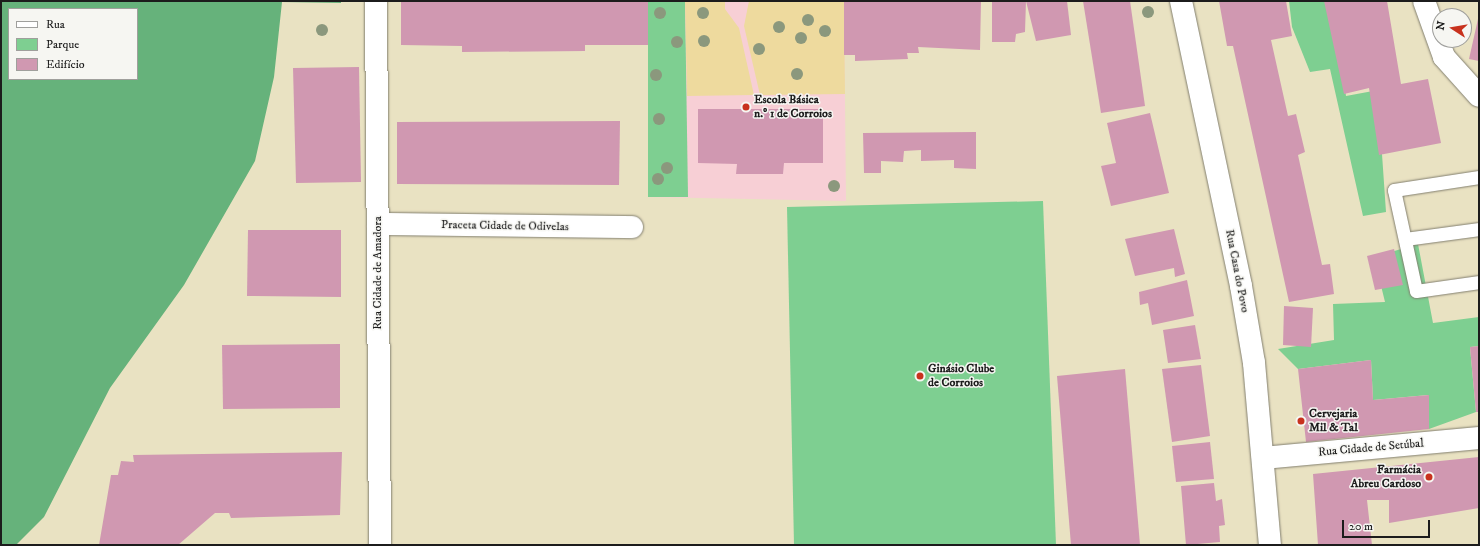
<!DOCTYPE html>
<meta charset="utf-8">
<style>
body{margin:0}
#map{position:relative;width:1480px;height:546px;overflow:hidden;background:#e9e2c2;font-family:"IM FELL DW Pica",serif}
div>[style]{position:absolute}
[style*='--x']{left:calc(var(--x)*1px);top:calc(var(--y)*1px);width:calc(var(--w)*1px);rotate:calc(var(--a)*1deg)}
.built>*{inset:0;background:#f7cfd5}
.green>*{inset:0;background:#7ecf91}
.forest>*{inset:0;background:#66b27b}
.sand>*{inset:0;background:#eeda9e}
.building>*{inset:0;background:#d098b1}
.roads{filter:drop-shadow(0 0 1px #827f6f) drop-shadow(0 0 1px #827f6f)}
.service>*{height:13px;margin:-6.5px;padding:0 6.5px;transform-origin:6.5px;border-radius:6.5px;background:#fff}
.minor>*{height:22px;margin:-11px;padding:0 11px;transform-origin:11px;border-radius:11px;background:#fff}
.trees>*{width:12px;height:12px;margin:-6px;border-radius:50%;background:#8b987d}
.dots>*{width:11px;height:11px;translate:-50% -50%;box-sizing:border-box;border:2px solid #f6f6f2;border-radius:50%}
span{translate:-50% -50%;white-space:nowrap;text-align:center;line-height:1.15;-webkit-text-stroke:3px #f6f6f2;paint-order:stroke}
.poi-label{font-size:12px;color:#1c1c1c;font-weight:700}
.left{translate:0 -50%;text-align:left}
.right{translate:-100% -50%;text-align:right}
.street-label{font-size:12px;color:#1c1c1c}
.frame{position:absolute;inset:0;border:2px solid #1c1c1c;pointer-events:none}
.legend{position:absolute;left:8px;top:8px;width:130px;height:72px;box-sizing:border-box;background:#f6f6f2;border:1px solid #9f9f9c;margin:0;padding:5px 7px;list-style:none;font-size:12px;color:#1c1c1c}
.legend li{display:flex;align-items:center;gap:8px;height:20px}
.legend b{width:20px;border:1px solid #9f9f9c}
.north{position:absolute;left:1432px;top:8px;width:40px;height:40px;box-sizing:border-box;background:#f6f6f2;border:1px solid #9f9f9c;border-radius:50%;rotate:282deg;font-size:11px;font-weight:700;line-height:16px;text-align:center;color:#1c1c1c}
.north::after{content:'';display:block;margin:auto;width:14px;height:18px;background:#c8321e;clip-path:polygon(50% 0,100% 100%,50% 72%,0 100%)}
.scale{position:absolute;left:1342px;top:520px;width:88px;height:18px;box-sizing:border-box;border:2px solid #1c1c1c;border-top:0;padding-left:5px;font-size:12px;line-height:14px;white-space:nowrap;color:#1c1c1c;-webkit-text-stroke:3px #f6f6f2;paint-order:stroke}
</style>
<div id="map">
<div class="built">
<i style="clip-path:polygon(648px 1px,844px 1px,846px 201px,648px 197px)"></i>
</div>
<div class="green">
<i style="clip-path:polygon(648px 1px,685px 1px,688px 197px,648px 197px)"></i>
<i style="clip-path:polygon(1289px 1px,1332px 1px,1346px 96px,1373px 91px,1382px 154px,1386px 212px,1363px 216px,1330px 69px,1310px 72px,1292px 27px)"></i>
<i style="clip-path:polygon(1043px 201px,1056px 545px,794px 545px,787px 207px)"></i>
<i style="clip-path:polygon(1418px 244px,1433px 323px,1479px 317px,1479px 346px,1470px 347px,1476px 412px,1429px 429px,1428px 395px,1373px 400px,1371px 360px,1298px 369px,1278px 349px,1334px 340px,1333px 304px,1385px 302px,1374px 257px)"></i>
</div>
<div class="forest">
<i style="clip-path:polygon(evenodd,1px 1px,341px 1px,341px 3px,282px 2px,274px 77px,255px 161px,184px 285px,110px 388px,44px 517px,16px 545px,1px 545px,1px 1px,9px 9px,137px 9px,137px 79px,9px 79px,9px 9px)"></i>
</div>
<div class="sand">
<i style="clip-path:polygon(685px 1px,725px 1px,725px 9px,739px 28px,754px 95px,687px 96px)"></i>
<i style="clip-path:polygon(749px 1px,844px 1px,845px 94px,760px 95px,744px 26px)"></i>
</div>
<div class="building">
<i style="clip-path:polygon(648px 1px,648px 45px,585px 45px,585px 51px,462px 52px,462px 46px,401px 45px,401px 2px)"></i>
<i style="clip-path:polygon(844px 1px,981px 1px,980px 50px,918px 47px,919px 53px,907px 53px,908px 59px,855px 61px,855px 55px,844px 55px)"></i>
<i style="clip-path:polygon(992px 1px,1026px 1px,1025px 32px,1016px 34px,1015px 42px,992px 42px)"></i>
<i style="clip-path:polygon(1026px 1px,1067px 1px,1071px 35px,1036px 41px)"></i>
<i style="clip-path:polygon(1083px 1px,1130px 1px,1145px 106px,1101px 113px)"></i>
<i style="clip-path:polygon(1219px 1px,1286px 1px,1292px 36px,1271px 40px,1288px 116px,1296px 114px,1305px 152px,1298px 155px,1322px 265px,1330px 264px,1334px 294px,1289px 302px,1233px 46px,1227px 46px)"></i>
<i style="clip-path:polygon(1324px 1px,1387px 1px,1401px 84px,1428px 79px,1441px 143px,1379px 155px,1369px 88px,1344px 94px)"></i>
<i style="clip-path:polygon(1478px 19px,1479px 19px,1479px 61px,1469px 59px)"></i>
<i style="clip-path:polygon(359px 67px,361px 182px,296px 183px,293px 68px)"></i>
<i style="clip-path:polygon(698px 109px,823px 109px,823px 163px,784px 163px,783px 174px,736px 174px,737px 164px,698px 163px)"></i>
<i style="clip-path:polygon(1150px 113px,1169px 193px,1111px 206px,1101px 166px,1116px 163px,1107px 123px)"></i>
<i style="clip-path:polygon(620px 121px,619px 185px,397px 184px,397px 122px)"></i>
<i style="clip-path:polygon(976px 132px,976px 169px,954px 168px,954px 160px,921px 161px,921px 150px,904px 151px,903px 162px,881px 161px,881px 173px,864px 173px,863px 133px)"></i>
<i style="clip-path:polygon(1174px 229px,1185px 274px,1175px 277px,1174px 268px,1135px 276px,1125px 239px)"></i>
<i style="clip-path:polygon(248px 230px,341px 230px,341px 297px,247px 296px)"></i>
<i style="clip-path:polygon(1394px 249px,1403px 285px,1375px 290px,1367px 256px)"></i>
<i style="clip-path:polygon(1187px 280px,1194px 316px,1152px 325px,1148px 303px,1140px 305px,1139px 292px)"></i>
<i style="clip-path:polygon(1284px 306px,1313px 308px,1311px 347px,1283px 345px)"></i>
<i style="clip-path:polygon(1195px 325px,1201px 359px,1168px 363px,1163px 330px)"></i>
<i style="clip-path:polygon(340px 344px,340px 408px,223px 409px,222px 345px)"></i>
<i style="clip-path:polygon(1479px 346px,1479px 412px,1476px 412px,1470px 347px)"></i>
<i style="clip-path:polygon(1371px 360px,1373px 400px,1429px 395px,1429px 429px,1306px 442px,1298px 369px)"></i>
<i style="clip-path:polygon(1201px 365px,1210px 436px,1172px 442px,1162px 369px)"></i>
<i style="clip-path:polygon(1125px 369px,1140px 545px,1071px 545px,1057px 376px)"></i>
<i style="clip-path:polygon(1210px 442px,1214px 479px,1176px 482px,1172px 446px)"></i>
<i style="clip-path:polygon(342px 452px,340px 515px,231px 518px,229px 513px,215px 513px,178px 545px,99px 545px,111px 475px,118px 475px,121px 461px,134px 462px,133px 455px)"></i>
<i style="clip-path:polygon(1479px 457px,1479px 508px,1389px 523px,1389px 500px,1367px 500px,1372px 545px,1318px 545px,1313px 474px)"></i>
<i style="clip-path:polygon(1214px 483px,1216px 501px,1222px 499px,1225px 525px,1219px 526px,1220px 542px,1186px 545px,1181px 486px)"></i>
</div>
<div class="roads">
<div class="service">
<i style="--x:1479;--y:177;--w:86;--a:171.3"></i>
<i style="--x:1394;--y:190;--w:103;--a:77.7"></i>
<i style="--x:1416;--y:291;--w:64;--a:-8.1"></i>
<i style="--x:1405;--y:239;--w:75;--a:-7.7"></i>
</div>
<div class="minor">
<i style="--x:376;--y:1;--w:544;--a:89.58"></i>
<i style="--x:1181;--y:1;--w:291;--a:78.1"></i>
<i style="--x:1241;--y:286;--w:78;--a:80.4"></i>
<i style="--x:1254;--y:363;--w:183;--a:85"></i>
<i style="--x:1424;--y:1;--w:59;--a:70.3"></i>
<i style="--x:1444;--y:57;--w:52;--a:48.1"></i>
<i style="--x:378;--y:224;--w:254;--a:0.7"></i>
<i style="--x:1263;--y:458;--w:217;--a:-5.3"></i>
</div>
</div>
<div class="trees">
<i style="left:1148px;top:12px"></i>
<i style="left:660px;top:13px"></i>
<i style="left:703px;top:13px"></i>
<i style="left:808px;top:20px"></i>
<i style="left:779px;top:27px"></i>
<i style="left:322px;top:30px"></i>
<i style="left:825px;top:31px"></i>
<i style="left:801px;top:38px"></i>
<i style="left:704px;top:41px"></i>
<i style="left:677px;top:42px"></i>
<i style="left:759px;top:49px"></i>
<i style="left:797px;top:74px"></i>
<i style="left:656px;top:75px"></i>
<i style="left:659px;top:119px"></i>
<i style="left:667px;top:168px"></i>
<i style="left:658px;top:179px"></i>
<i style="left:834px;top:186px"></i>
</div>
<div class="dots">
<i style="left:746px;top:107px;background:#c8321e"></i>
<i style="left:920px;top:376px;background:#c8321e"></i>
<i style="left:1301px;top:421px;background:#c8321e"></i>
<i style="left:1429px;top:477px;background:#c8321e"></i>
</div>
<div class="poi-label">
<span class="left" style="left:754px;top:107px">Escola Básica<br>n.º 1 de Corroios</span>
<span class="left" style="left:928px;top:376px">Ginásio Clube<br>de Corroios</span>
<span class="left" style="left:1309px;top:421px">Cervejaria<br>Mil &amp; Tal</span>
<span class="right" style="left:1421px;top:477px">Farmácia<br>Abreu Cardoso</span>
</div>
<div class="street-label">
<span style="left:505px;top:226px;rotate:1deg">Praceta Cidade de Odivelas</span>
<span style="left:1237px;top:271px;rotate:79deg">Rua Casa do Povo</span>
<span style="left:378px;top:273px;rotate:-90deg">Rua Cidade de Amadora</span>
<span style="left:1371px;top:448px;rotate:-5deg">Rua Cidade de Setúbal</span>
</div>
<div class="frame"></div>
<ul class="legend">
<li><b style="height:5px;background:#fff"></b>Rua</li>
<li><b style="height:11px;background:#7ecf91"></b>Parque</li>
<li><b style="height:11px;background:#d098b1"></b>Edifício</li>
</ul>
<div class="north">N</div>
<div class="scale">20 m</div>
</div>
